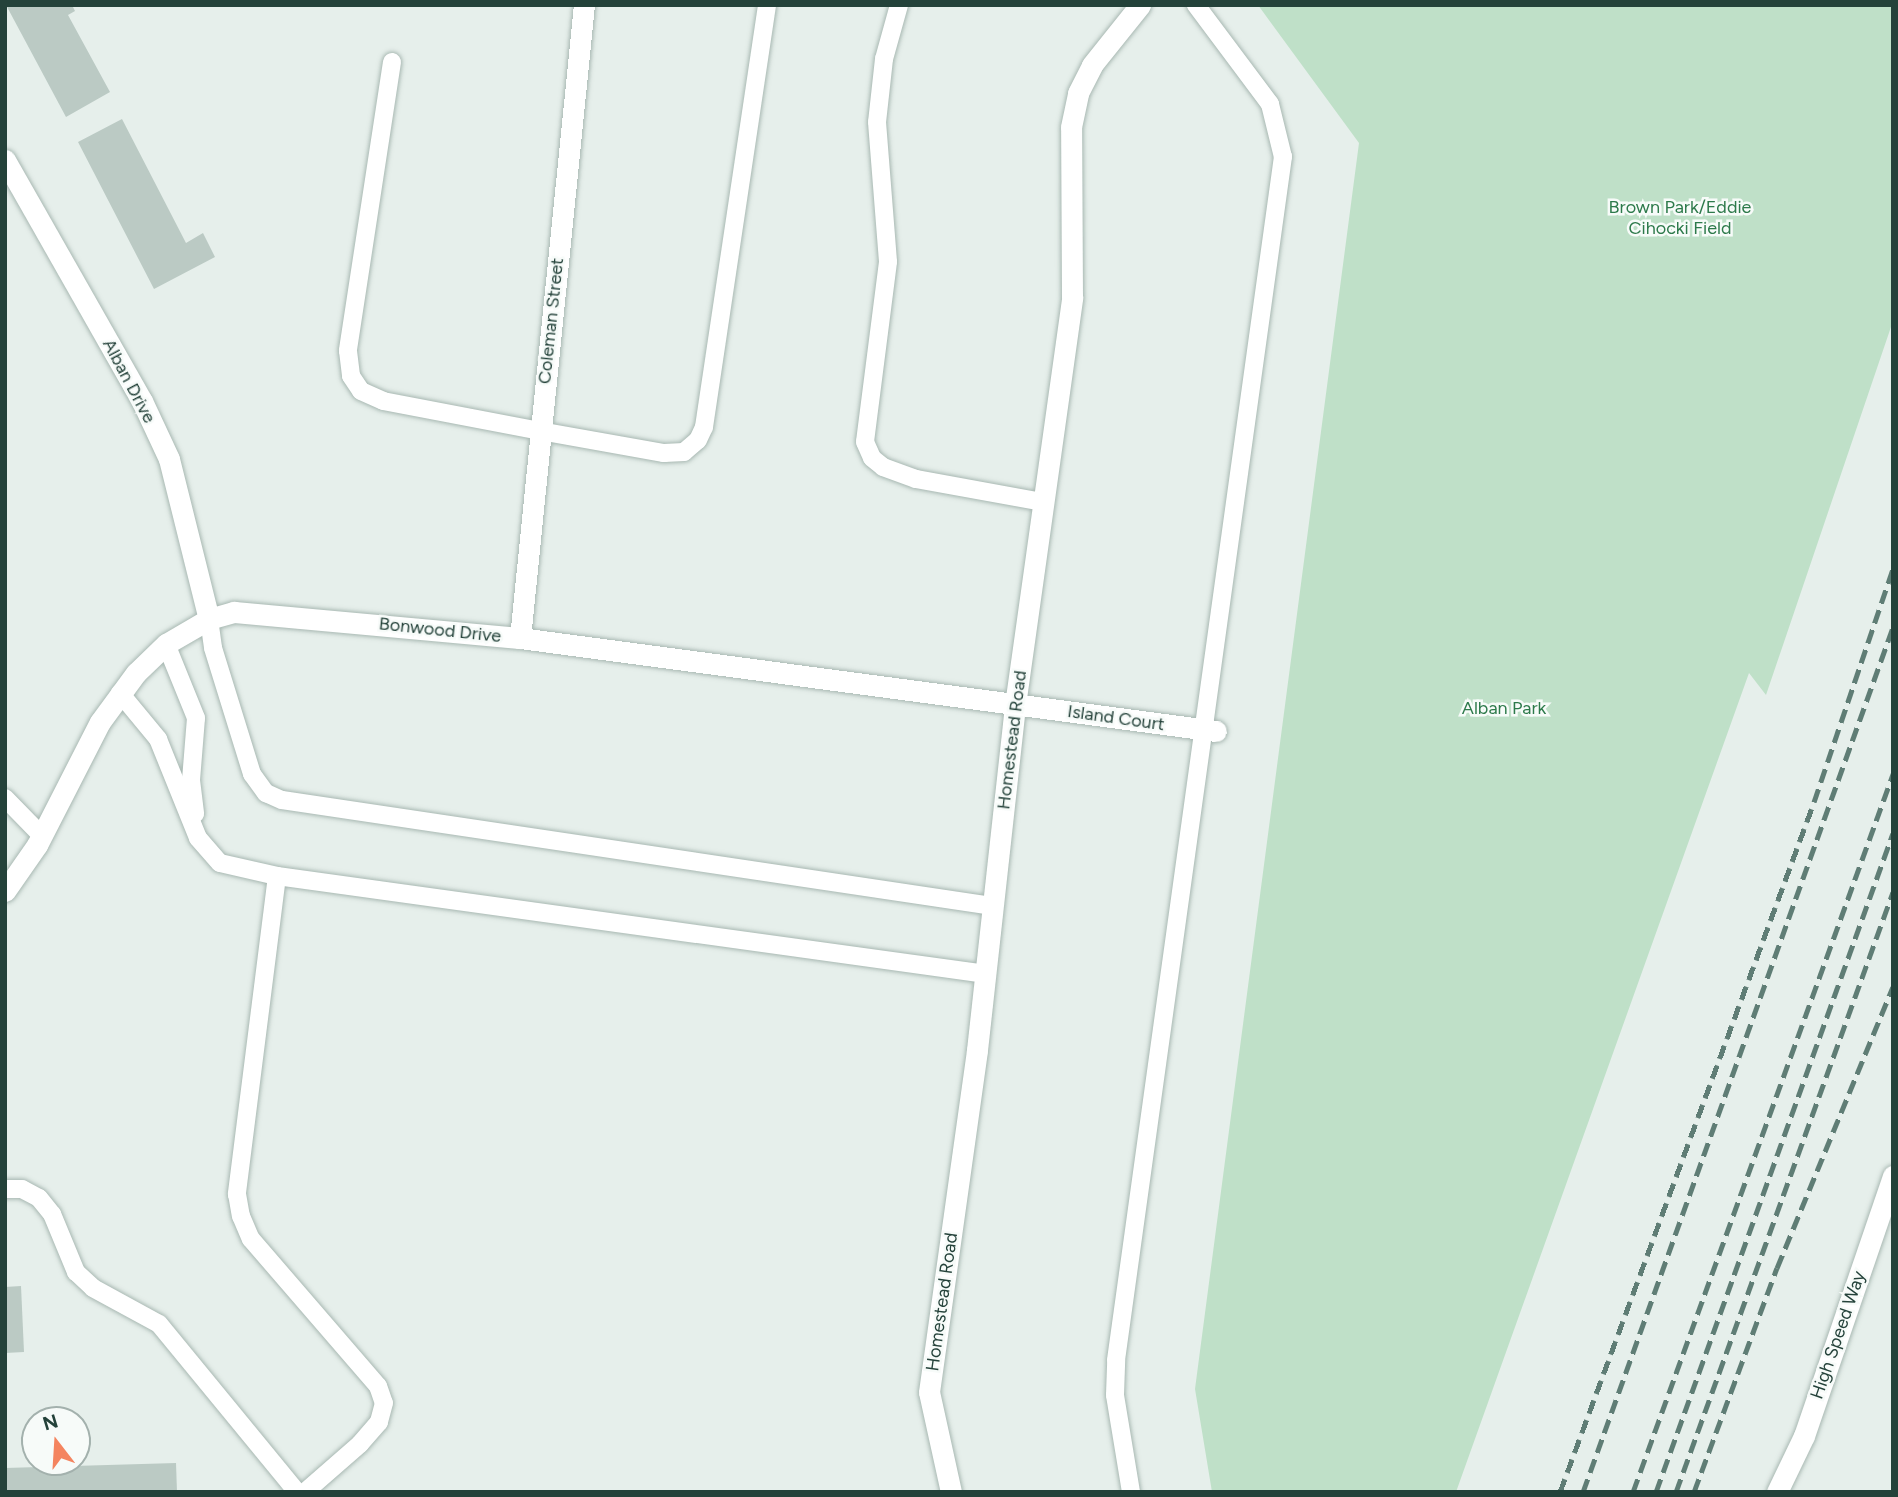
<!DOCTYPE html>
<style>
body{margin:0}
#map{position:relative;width:1898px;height:1497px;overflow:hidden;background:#e6efeb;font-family:Figtree,sans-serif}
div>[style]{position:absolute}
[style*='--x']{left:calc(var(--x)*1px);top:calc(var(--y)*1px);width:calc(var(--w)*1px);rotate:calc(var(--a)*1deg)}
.green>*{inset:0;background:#bfe0c8}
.building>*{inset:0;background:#bbcac4}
.roads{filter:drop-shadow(0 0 2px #a8b8b2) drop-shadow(0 0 2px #a8b8b2)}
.lane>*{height:18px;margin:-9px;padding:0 9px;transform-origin:9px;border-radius:9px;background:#fff}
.street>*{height:21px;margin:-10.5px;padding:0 10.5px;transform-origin:10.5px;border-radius:10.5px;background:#fff}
.rail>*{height:5px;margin-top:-2.5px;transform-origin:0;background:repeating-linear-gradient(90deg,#5f7d75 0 14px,transparent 0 21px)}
span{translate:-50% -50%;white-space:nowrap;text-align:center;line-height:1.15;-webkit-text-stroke:5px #f7fbf9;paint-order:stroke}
.park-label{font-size:18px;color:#2d7a4b}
.street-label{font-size:18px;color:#24423a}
.frame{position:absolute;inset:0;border:7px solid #24423a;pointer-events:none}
.north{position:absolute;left:21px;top:1406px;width:70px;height:70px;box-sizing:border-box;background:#f7fbf9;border:2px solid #a3b1ad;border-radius:50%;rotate:343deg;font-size:19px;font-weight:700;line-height:28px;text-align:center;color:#24423a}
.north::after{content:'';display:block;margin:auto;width:24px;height:32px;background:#f4845f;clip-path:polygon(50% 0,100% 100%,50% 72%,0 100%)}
</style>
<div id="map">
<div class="green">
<i style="clip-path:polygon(1258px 5px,1893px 5px,1893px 321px,1766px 695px,1749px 673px,1456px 1492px,1212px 1492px,1195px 1389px,1359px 143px)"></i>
</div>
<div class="building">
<i style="clip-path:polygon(6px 5px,72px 5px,75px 11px,68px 15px,110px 92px,66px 117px)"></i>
<i style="clip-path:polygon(122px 119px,186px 243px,203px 233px,215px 257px,154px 289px,78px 142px)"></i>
<i style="clip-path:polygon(21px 1286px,24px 1352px,5px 1353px,5px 1287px)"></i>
<i style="clip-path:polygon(176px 1463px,177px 1492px,5px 1492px,5px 1468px)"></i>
</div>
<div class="roads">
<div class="lane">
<i style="--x:899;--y:5;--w:56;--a:105.5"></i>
<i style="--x:884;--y:59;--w:63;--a:96.3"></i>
<i style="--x:877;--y:122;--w:140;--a:85.5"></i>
<i style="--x:888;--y:262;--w:181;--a:97.3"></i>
<i style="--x:865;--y:442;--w:17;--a:66"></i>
<i style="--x:872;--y:458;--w:14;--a:39"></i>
<i style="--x:883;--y:467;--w:35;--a:20"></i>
<i style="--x:916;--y:479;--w:128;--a:10.3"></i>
<i style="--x:392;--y:62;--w:292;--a:98.7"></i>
<i style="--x:348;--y:351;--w:25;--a:83"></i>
<i style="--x:351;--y:376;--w:18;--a:56"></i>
<i style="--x:361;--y:391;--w:24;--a:24"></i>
<i style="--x:383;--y:401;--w:160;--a:10.8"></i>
<i style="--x:540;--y:431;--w:126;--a:10.1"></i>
<i style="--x:664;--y:453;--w:20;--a:-3"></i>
<i style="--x:684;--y:452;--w:18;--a:-41"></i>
<i style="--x:698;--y:440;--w:14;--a:-65"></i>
<i style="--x:704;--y:427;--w:427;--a:-81.5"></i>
<i style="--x:209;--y:619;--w:29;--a:82"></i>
<i style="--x:213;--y:648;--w:132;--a:72.8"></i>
<i style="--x:252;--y:774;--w:24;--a:54"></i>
<i style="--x:266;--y:793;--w:17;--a:24"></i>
<i style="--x:282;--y:800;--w:719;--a:8.48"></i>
<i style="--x:166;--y:644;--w:80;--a:67.9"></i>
<i style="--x:196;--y:718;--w:62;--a:94.6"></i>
<i style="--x:191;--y:780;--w:34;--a:83"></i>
<i style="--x:120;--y:693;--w:60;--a:50.4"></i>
<i style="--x:158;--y:739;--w:107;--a:68"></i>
<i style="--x:198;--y:838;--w:33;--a:49"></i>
<i style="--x:220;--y:863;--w:58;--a:12.8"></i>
<i style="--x:277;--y:876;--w:716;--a:7.87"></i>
<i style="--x:5;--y:798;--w:50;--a:45.8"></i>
<i style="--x:277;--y:876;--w:321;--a:97.2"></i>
<i style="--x:237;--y:1194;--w:22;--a:80"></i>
<i style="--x:241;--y:1216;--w:25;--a:67"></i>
<i style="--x:251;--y:1239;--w:194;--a:49.2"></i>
<i style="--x:378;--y:1386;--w:18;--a:71"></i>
<i style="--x:384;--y:1403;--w:20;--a:105"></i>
<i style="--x:379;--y:1422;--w:29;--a:131"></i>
<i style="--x:360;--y:1444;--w:73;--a:138.9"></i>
<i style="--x:5;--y:1189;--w:17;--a:0"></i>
<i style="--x:22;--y:1189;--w:19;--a:28"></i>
<i style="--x:39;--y:1198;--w:21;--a:51"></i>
<i style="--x:52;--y:1214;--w:63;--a:67.5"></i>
<i style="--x:76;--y:1272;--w:23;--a:43"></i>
<i style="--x:93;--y:1288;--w:75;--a:28.6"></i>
<i style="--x:159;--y:1324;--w:217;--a:50.6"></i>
<i style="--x:1131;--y:1492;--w:98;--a:-99.4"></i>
<i style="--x:1115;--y:1395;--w:35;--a:-88"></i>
<i style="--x:1116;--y:1360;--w:1215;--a:-82.1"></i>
<i style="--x:1283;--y:157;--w:55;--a:-103.8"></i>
<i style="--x:1270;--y:104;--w:124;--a:-126.8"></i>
</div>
<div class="street">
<i style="--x:5;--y:160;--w:277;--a:60.4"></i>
<i style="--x:142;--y:401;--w:64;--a:65"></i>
<i style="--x:169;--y:459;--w:165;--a:76"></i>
<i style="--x:520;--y:638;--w:636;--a:-84.23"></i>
<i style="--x:5;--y:891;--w:56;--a:-55.2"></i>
<i style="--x:37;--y:845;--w:138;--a:-62.9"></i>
<i style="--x:100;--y:722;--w:61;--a:-53.7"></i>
<i style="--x:136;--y:673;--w:42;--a:-44"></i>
<i style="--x:166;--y:644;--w:50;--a:-30.2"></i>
<i style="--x:209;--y:619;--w:26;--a:-16"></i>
<i style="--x:234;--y:612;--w:287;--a:5.2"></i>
<i style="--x:520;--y:638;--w:702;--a:7.61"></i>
<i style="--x:951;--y:1492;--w:102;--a:-102.4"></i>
<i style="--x:929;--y:1392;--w:345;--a:-82"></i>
<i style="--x:977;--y:1050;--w:347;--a:-83.7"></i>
<i style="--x:1015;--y:705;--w:412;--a:-82"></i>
<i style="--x:1072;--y:297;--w:170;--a:-90.3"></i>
<i style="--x:1071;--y:127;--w:35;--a:-78"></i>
<i style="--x:1078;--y:93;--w:31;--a:-63"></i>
<i style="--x:1092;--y:65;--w:77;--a:-51.3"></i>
<i style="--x:1777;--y:1492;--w:62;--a:-64.3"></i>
<i style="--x:1804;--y:1436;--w:275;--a:-71.1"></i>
</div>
</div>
<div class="rail">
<i style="--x:1560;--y:1492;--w:735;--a:-69.79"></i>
<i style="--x:1814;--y:802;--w:246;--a:-71.3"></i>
<i style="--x:1583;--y:1492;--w:919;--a:-70.28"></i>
<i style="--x:1633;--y:1492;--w:764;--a:-70.09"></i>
<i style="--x:1656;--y:1492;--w:700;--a:-70.22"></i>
<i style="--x:1676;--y:1492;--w:638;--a:-70.12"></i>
<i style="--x:1694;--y:1492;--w:239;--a:-69.7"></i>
<i style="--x:1777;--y:1268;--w:304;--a:-67.6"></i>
</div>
<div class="park-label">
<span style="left:1680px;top:218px">Brown Park/Eddie<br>Cihocki Field</span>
<span style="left:1504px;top:708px">Alban Park</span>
</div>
<div class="street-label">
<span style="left:551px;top:321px;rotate:-84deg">Coleman Street</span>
<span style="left:129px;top:381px;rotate:62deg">Alban Drive</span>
<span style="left:440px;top:630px;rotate:6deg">Bonwood Drive</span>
<span style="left:1116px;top:718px;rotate:8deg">Island Court</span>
<span style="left:1012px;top:740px;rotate:-83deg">Homestead Road</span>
<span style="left:942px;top:1302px;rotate:-82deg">Homestead Road</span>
<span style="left:1838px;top:1335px;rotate:-71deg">High Speed Way</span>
</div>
<div class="frame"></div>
<div class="north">N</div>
</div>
